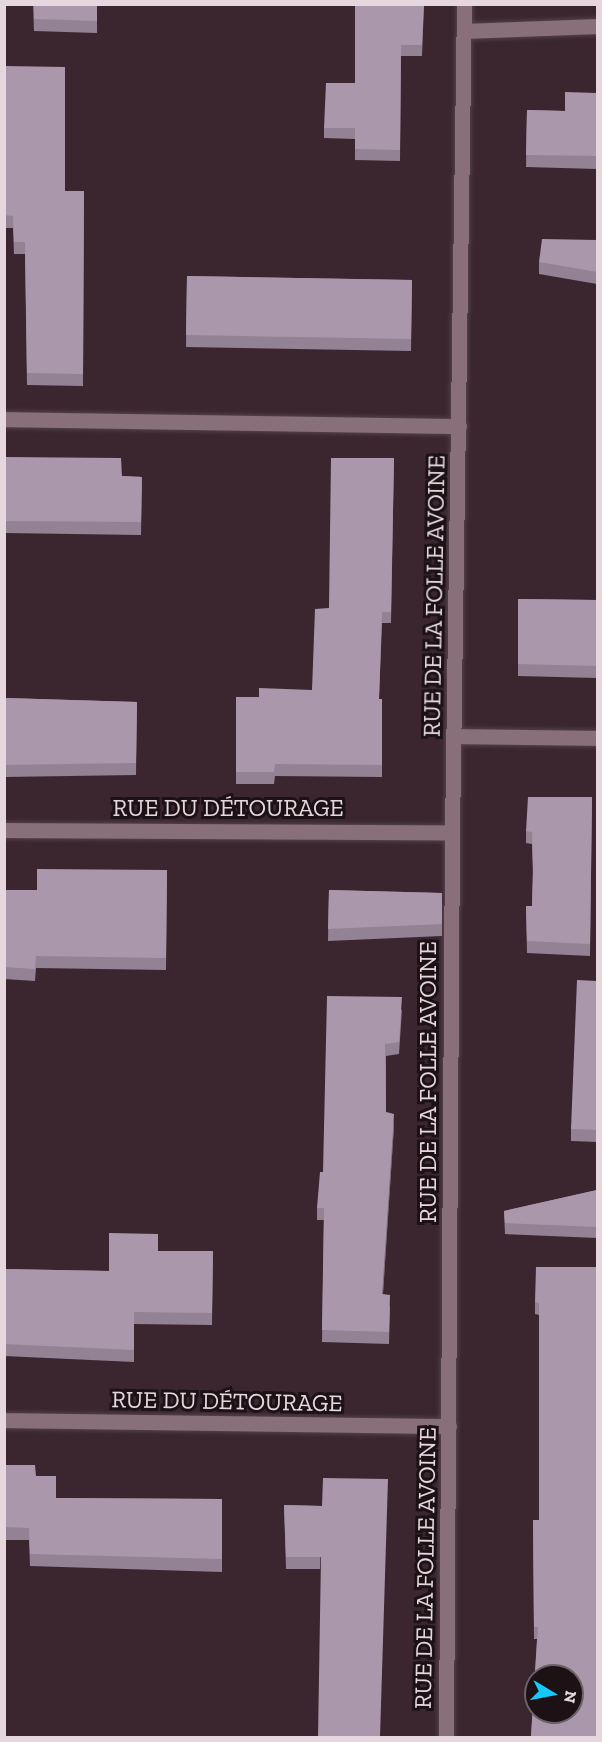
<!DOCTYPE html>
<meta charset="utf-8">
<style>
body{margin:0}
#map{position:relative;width:602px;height:1742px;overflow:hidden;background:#3b2630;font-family:"Zilla Slab",serif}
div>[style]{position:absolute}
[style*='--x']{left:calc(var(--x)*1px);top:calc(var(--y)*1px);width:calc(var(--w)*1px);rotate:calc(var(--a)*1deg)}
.roads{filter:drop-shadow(0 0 2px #54424b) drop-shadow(0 0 2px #54424b)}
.minor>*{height:15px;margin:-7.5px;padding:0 7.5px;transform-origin:7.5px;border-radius:7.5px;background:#896f7a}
.wall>*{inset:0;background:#938293}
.shaded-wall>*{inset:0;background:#786a78}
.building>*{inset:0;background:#ab97ab}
span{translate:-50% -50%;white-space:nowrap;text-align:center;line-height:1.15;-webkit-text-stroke:6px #1c1216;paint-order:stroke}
.street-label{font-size:24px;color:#e6d7de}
.frame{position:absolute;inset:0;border:6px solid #e6d7de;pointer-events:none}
.north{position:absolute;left:524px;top:1664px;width:60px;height:60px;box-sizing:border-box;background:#1c1216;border:2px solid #6d6166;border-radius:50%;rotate:100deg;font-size:16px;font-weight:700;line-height:24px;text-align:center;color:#e6d7de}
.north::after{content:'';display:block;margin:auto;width:21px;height:27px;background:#13cafb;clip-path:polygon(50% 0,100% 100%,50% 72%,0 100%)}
</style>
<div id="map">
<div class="roads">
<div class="minor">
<i style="--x:464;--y:31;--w:134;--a:-2.1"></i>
<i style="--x:4;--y:419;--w:455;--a:0.9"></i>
<i style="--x:455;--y:736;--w:143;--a:0.8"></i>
<i style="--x:4;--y:830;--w:448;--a:0.3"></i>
<i style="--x:4;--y:1420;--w:445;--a:0.8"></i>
<i style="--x:446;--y:1738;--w:906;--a:-89.62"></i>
<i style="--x:452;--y:832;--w:828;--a:-89.17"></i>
</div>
</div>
<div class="wall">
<i style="clip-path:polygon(33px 4px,97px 4px,97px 33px,34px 31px)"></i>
<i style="clip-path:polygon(424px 4px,422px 56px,401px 56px,400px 161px,355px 160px,355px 139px,324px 138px,324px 128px,355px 83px)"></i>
<i style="clip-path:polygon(597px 93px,597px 169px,526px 167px,527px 110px,565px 111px)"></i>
<i style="clip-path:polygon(4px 99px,65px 191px,84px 191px,83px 386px,27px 385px,25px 254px,14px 254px,13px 228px,4px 228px)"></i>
<i style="clip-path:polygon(597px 240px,597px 284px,539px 274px,539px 262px)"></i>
<i style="clip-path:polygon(187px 276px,412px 280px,411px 351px,186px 347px)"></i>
<i style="clip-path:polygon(4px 457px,122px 476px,142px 477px,141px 535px,4px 533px)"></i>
<i style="clip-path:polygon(394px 458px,391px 623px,382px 623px,379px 699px,382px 699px,382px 777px,275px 776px,274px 784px,236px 784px,236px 697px,259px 697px,312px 690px,329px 608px)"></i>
<i style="clip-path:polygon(518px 599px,597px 600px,597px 678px,518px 676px)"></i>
<i style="clip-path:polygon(4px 680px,6px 698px,137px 702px,136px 775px,4px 777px)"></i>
<i style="clip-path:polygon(592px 797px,590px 956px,527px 953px,526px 906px,532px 906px,533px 875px,532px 844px,526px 843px,526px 831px)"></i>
<i style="clip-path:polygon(167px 870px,166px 970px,36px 968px,35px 981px,4px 979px,4px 890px,37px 890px)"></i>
<i style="clip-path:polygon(329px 890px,442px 893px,442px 936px,328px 941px)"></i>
<i style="clip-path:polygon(597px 981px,597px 1142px,571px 1141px,571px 1129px)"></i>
<i style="clip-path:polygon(402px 1009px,399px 1054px,386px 1056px,386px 1112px,394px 1126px,383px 1294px,390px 1307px,389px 1344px,322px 1342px,324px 1220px,317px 1220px,317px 1208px,323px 1172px)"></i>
<i style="clip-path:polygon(597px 1190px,597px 1238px,505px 1234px,504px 1211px)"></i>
<i style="clip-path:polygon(158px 1251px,213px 1251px,212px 1325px,134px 1324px,134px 1362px,4px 1356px,4px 1269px,109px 1271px)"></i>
<i style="clip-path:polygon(597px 1267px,597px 1737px,531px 1737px,537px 1639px,534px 1639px,533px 1520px,539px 1520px,539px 1315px,535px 1314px,535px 1302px)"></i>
<i style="clip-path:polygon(4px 1465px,36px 1476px,56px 1498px,222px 1499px,222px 1572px,30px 1566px,29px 1540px,4px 1540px)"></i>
<i style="clip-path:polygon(284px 1505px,322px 1506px,320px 1569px,286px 1569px)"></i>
</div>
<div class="shaded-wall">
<i style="clip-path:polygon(394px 1114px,394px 1126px,382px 1306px,382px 1294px)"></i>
</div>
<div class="building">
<i style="clip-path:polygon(34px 4px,97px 4px,97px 21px,34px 19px)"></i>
<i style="clip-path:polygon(355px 4px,424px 4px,422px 45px,401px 45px,400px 150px,355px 149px,355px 128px,324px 128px,326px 83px,355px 83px)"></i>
<i style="clip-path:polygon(5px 66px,65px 67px,65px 191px,84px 191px,83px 374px,27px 373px,25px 242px,14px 242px,13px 216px,4px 215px)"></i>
<i style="clip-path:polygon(565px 92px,597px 93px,597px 156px,526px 155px,527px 110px,565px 111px)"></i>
<i style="clip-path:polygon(542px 239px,597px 240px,597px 272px,539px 262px)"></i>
<i style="clip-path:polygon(187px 276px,412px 280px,411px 339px,186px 335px)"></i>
<i style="clip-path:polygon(4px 457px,121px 458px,122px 476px,142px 477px,141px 522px,4px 521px)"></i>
<i style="clip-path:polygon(331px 458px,394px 458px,391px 612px,382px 612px,379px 699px,382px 699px,382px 765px,275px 764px,274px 772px,236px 772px,236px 697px,259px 697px,259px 688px,312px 690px,315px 609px,329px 608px)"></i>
<i style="clip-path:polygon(518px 599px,597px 600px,597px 666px,518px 664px)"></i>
<i style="clip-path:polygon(4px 680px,6px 680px,6px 698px,137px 702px,136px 763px,4px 765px)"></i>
<i style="clip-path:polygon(528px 797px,592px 797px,590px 944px,527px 941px,526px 906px,532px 906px,533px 868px,532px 832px,526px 831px)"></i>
<i style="clip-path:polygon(37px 869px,167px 870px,166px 958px,36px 956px,35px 969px,4px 967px,4px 890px,37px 890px)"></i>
<i style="clip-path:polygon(329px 890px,442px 893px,442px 924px,328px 929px)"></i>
<i style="clip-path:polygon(577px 980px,597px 981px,597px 1130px,571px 1129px)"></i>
<i style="clip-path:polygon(327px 996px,402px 997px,399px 1042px,385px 1044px,386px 1112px,394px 1114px,382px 1294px,390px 1295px,389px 1332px,322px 1330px,324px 1208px,317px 1208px,320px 1172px,323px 1172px)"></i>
<i style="clip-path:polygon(597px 1190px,597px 1227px,505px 1223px,504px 1211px)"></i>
<i style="clip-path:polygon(109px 1233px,158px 1234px,158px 1251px,213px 1251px,212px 1313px,134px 1312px,134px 1350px,4px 1344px,4px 1269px,109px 1271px)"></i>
<i style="clip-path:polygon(evenodd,536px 1267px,597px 1267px,597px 1736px,531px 1736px,538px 1627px,534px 1627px,533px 1520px,539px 1520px,539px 1303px,535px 1302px,536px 1267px,536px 1676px,572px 1676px,572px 1712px,536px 1712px,536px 1676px)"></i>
<i style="clip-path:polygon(4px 1465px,35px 1465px,36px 1476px,56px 1476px,56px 1498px,222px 1499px,222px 1559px,30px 1554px,29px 1528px,4px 1527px)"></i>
<i style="clip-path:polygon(323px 1478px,388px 1479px,380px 1737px,318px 1737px,321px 1557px,286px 1557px,284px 1505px,322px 1506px)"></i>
</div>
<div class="street-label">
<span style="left:434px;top:596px;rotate:-89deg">RUE DE LA FOLLE AVOINE</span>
<span style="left:228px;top:808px">RUE DU DÉTOURAGE</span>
<span style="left:428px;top:1082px;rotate:-90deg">RUE DE LA FOLLE AVOINE</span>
<span style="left:227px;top:1401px;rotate:1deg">RUE DU DÉTOURAGE</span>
<span style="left:425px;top:1568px;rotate:-89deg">RUE DE LA FOLLE AVOINE</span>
</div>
<div class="frame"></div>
<div class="north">N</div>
</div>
